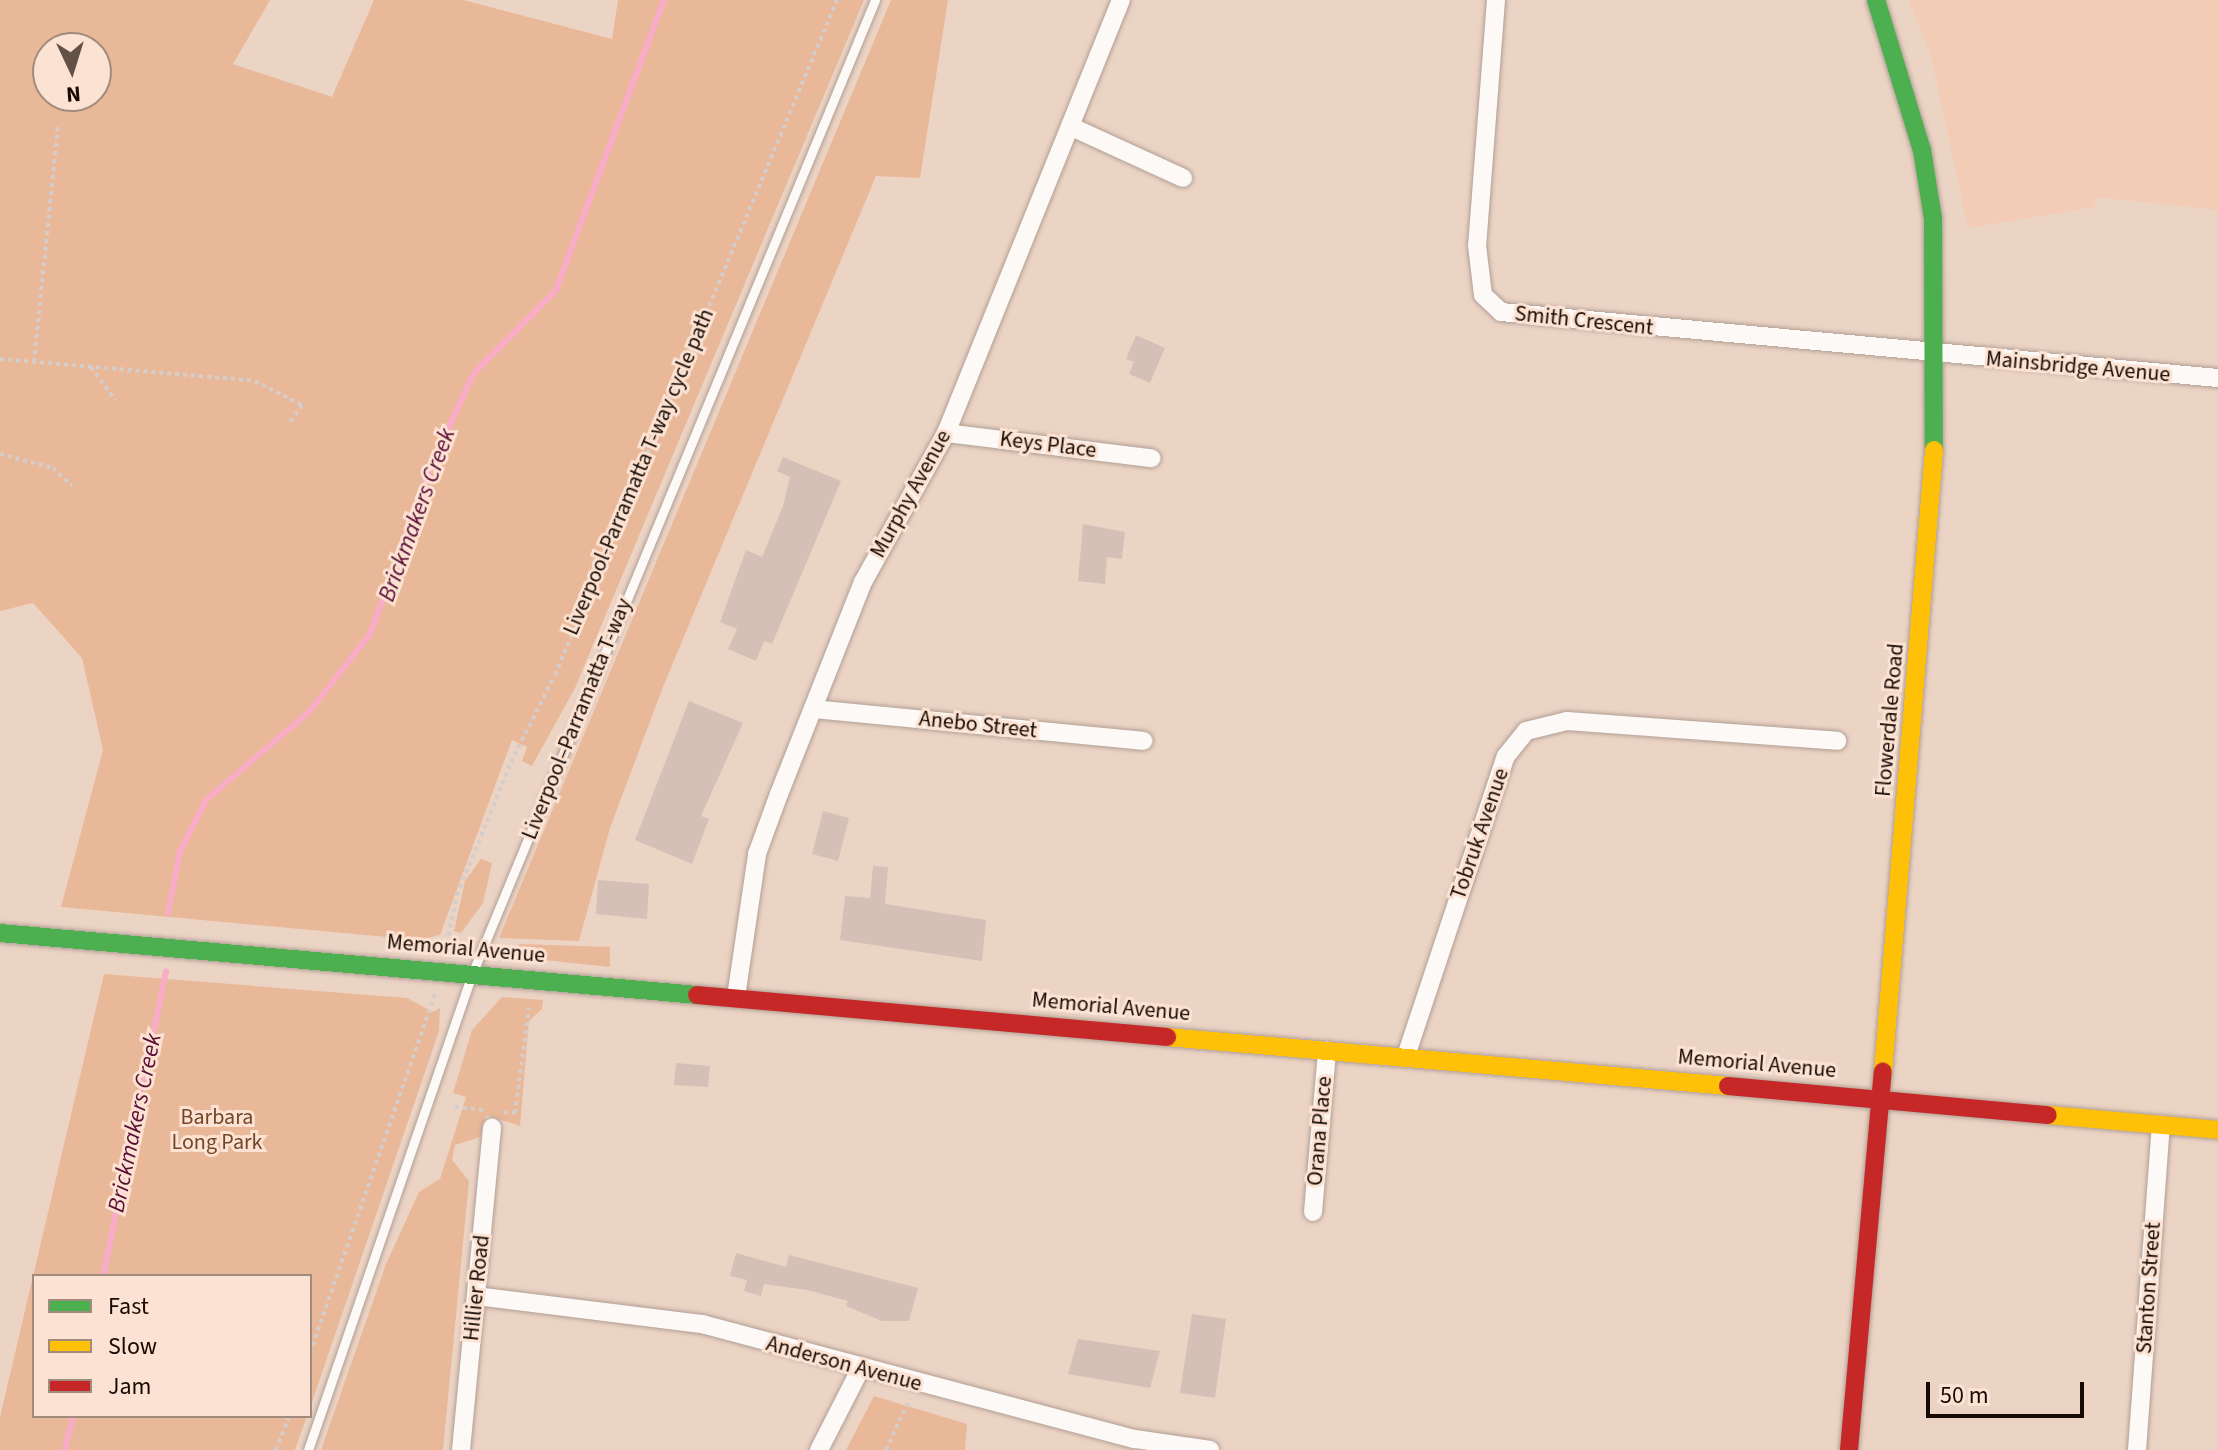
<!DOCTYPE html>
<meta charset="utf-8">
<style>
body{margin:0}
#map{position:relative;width:2218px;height:1450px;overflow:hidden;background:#ecd4c5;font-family:"Source Sans 3",sans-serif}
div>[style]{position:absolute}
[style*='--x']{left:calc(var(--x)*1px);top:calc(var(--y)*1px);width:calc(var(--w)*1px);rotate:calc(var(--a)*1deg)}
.built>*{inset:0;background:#f2ccb4}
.green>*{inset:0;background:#e9b899}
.stream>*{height:6px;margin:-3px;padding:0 3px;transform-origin:3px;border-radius:3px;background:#f9acc5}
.building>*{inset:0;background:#d4c0b7}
.path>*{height:4px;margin-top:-2px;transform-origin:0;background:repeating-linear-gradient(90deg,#d4cdc9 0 4px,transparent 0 8px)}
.roads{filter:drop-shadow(0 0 2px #b19f94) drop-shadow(0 0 2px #b19f94)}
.lane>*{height:9px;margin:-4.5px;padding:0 4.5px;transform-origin:4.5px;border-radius:4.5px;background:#fcf9f6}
.street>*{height:18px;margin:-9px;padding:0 9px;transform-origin:9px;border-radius:9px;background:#fcf9f6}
.fast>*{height:18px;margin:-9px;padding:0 9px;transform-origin:9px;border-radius:9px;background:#4caf50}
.slow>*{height:18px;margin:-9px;padding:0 9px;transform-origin:9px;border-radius:9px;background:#ffc107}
.jam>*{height:18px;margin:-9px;padding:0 9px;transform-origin:9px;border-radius:9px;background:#c62828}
span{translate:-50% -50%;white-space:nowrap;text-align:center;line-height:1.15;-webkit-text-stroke:6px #fce2d2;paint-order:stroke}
.street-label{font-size:22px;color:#170a03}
.park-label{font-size:22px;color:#734627}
.water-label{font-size:24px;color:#590d36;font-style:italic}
.legend{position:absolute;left:32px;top:1274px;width:280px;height:144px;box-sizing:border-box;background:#fce2d2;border:2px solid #a08c7f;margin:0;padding:10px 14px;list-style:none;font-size:24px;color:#170a03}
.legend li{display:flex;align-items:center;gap:16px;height:40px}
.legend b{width:40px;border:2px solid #a08c7f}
.north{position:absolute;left:32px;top:32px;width:80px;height:80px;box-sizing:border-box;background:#fce2d2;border:2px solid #a08c7f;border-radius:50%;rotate:176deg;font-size:22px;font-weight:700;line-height:32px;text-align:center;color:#170a03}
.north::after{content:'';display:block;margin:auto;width:28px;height:36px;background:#625147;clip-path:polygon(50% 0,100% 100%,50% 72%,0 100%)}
.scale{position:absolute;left:1926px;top:1382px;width:158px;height:36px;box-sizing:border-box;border:4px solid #170a03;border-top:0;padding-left:10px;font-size:24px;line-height:28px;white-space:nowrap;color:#170a03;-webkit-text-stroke:6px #fce2d2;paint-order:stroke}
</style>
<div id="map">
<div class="built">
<i style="clip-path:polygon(1908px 0,2218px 0,2218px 210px,2096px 197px,2095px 207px,1968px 228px,1930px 52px)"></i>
</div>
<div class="green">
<i style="clip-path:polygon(evenodd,0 0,270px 0,233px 64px,332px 97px,374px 0,463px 0,612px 39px,618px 0,864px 0,575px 688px,532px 766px,522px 761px,527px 747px,512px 740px,440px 935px,420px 940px,61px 907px,103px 750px,82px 658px,33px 603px,0 611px,0 0,48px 48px,96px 48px,96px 96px,48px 96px,48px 48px)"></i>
<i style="clip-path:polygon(891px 0,948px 0,920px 178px,876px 176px,663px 687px,610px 828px,579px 941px,499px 938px)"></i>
<i style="clip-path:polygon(481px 859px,492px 863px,483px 903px,461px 933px,454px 931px,465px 881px)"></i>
<i style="clip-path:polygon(519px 944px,610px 947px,610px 967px,517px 957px)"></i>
<i style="clip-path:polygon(104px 974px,407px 998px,433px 1012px,440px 1008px,439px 1031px,310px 1408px,310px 1276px,34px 1276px,34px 1416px,307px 1416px,295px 1450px,0 1450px,0 1417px)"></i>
<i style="clip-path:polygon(502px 997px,543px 1000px,542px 1009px,529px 1021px,520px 1126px,486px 1115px,480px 1137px,455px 1145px,452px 1160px,469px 1181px,443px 1450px,321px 1450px,386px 1264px,419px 1192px,440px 1179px,466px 1097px,453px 1093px,472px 1030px)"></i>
<i style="clip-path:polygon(874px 1396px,967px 1424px,965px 1450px,846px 1450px)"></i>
</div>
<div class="stream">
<i style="--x:168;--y:913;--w:63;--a:-79"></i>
<i style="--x:180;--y:851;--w:59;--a:-62.6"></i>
<i style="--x:207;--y:799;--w:135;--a:-40.5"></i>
<i style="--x:310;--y:711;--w:98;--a:-52.1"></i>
<i style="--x:370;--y:634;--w:189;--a:-69.9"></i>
<i style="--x:435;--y:456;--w:92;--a:-64.8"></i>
<i style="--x:474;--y:373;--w:117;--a:-45.3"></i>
<i style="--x:556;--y:290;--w:309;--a:-69.6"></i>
<i style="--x:103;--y:1276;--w:311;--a:-78.3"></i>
<i style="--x:65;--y:1450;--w:35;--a:-77"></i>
</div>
<div class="building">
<i style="clip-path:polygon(1136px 335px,1165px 348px,1150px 383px,1129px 374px,1134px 362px,1126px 359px)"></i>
<i style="clip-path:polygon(783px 457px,841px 481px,772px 644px,764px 641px,756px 661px,728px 649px,737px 629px,720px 622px,746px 550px,762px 557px,783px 506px,790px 477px,777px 471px)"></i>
<i style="clip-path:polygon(1083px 524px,1125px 532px,1122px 559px,1107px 557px,1105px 584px,1078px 581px)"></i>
<i style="clip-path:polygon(689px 701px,743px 723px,701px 816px,709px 819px,692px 864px,635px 840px)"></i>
<i style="clip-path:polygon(823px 811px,849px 818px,838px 861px,812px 854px)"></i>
<i style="clip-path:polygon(873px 866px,888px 867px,885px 904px,986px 920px,982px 961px,840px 940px,845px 896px,870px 898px)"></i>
<i style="clip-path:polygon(598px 880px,649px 884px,647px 919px,596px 914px)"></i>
<i style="clip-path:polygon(676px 1063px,710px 1066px,708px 1087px,674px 1085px)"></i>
<i style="clip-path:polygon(736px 1253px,786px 1267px,789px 1255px,918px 1288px,909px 1321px,882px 1321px,846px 1306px,848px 1301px,807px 1290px,764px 1284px,761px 1296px,744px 1291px,747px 1280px,730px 1276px)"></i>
<i style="clip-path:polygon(1192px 1314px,1226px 1319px,1215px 1398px,1180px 1393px)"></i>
<i style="clip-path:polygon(1078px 1339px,1160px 1351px,1150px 1388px,1068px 1374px)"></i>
</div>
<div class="path">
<i style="--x:0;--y:359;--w:256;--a:4.9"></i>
<i style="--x:255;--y:381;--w:53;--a:27.1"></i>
<i style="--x:302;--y:405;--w:21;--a:125"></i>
<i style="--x:34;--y:362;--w:236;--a:-84.2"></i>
<i style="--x:91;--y:367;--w:41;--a:54"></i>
<i style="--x:0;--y:454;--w:55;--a:14.8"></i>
<i style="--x:53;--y:468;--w:26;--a:43"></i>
<i style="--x:445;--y:951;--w:57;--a:-77.9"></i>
<i style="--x:457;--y:895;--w:144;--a:-67.9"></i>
<i style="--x:511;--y:762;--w:97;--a:-63.2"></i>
<i style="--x:555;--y:675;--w:732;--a:-67.33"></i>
<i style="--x:455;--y:1107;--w:29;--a:6"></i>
<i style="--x:504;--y:1112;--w:11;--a:5"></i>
<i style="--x:515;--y:1113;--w:106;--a:-82.4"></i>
<i style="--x:310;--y:1353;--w:380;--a:-70.8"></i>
<i style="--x:276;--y:1450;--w:36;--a:-69"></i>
<i style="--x:886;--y:1450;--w:57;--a:-65.2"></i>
</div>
<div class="roads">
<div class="lane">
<i style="--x:308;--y:1450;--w:503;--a:-70.99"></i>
<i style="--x:472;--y:974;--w:1054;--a:-67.52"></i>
</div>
<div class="street">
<i style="--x:1496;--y:0;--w:246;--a:94.4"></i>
<i style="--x:1477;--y:245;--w:50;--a:83.2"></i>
<i style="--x:1483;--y:295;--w:25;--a:43"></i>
<i style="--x:1501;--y:312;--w:720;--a:5.26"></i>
<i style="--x:1074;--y:128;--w:120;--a:24.6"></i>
<i style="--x:946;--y:433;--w:207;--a:7"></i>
<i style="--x:813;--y:709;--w:332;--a:5.5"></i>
<i style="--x:736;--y:997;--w:145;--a:-81.6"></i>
<i style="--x:757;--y:854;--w:64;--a:-69.9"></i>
<i style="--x:779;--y:794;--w:228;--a:-68.4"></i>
<i style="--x:863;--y:582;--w:171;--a:-60.9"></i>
<i style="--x:946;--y:433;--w:467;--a:-68"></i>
<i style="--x:1406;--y:1056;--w:316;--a:-71.6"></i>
<i style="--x:1506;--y:756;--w:32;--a:-51"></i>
<i style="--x:1526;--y:731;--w:42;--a:-13.7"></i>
<i style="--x:1567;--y:721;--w:271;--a:4.2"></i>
<i style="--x:1313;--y:1212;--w:162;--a:-85"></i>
<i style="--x:476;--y:1296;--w:228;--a:7.1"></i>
<i style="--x:702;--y:1324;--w:448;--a:14.9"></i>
<i style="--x:1135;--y:1439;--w:76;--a:8.3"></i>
<i style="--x:461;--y:1450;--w:324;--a:-84.5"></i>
<i style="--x:819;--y:1450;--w:90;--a:-62.9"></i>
<i style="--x:2137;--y:1450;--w:326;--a:-85.8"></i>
</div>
<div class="fast">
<i style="--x:1876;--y:0;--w:157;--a:73"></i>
<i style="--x:1922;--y:150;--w:70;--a:80.9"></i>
<i style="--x:1933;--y:219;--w:231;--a:89.8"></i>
<i style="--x:0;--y:933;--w:700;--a:5.08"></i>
</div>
<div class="slow">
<i style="--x:1167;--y:1037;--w:563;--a:4.99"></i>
<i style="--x:1883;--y:1072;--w:624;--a:-85.31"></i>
<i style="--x:2048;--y:1115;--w:171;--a:5"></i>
</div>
<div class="jam">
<i style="--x:697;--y:995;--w:472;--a:5.1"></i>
<i style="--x:1728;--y:1086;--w:321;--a:5.2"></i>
<i style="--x:1849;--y:1450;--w:380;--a:-84.9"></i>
</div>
</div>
<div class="street-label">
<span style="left:1584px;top:321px;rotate:6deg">Smith Crescent</span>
<span style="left:2078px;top:367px;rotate:5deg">Mainsbridge Avenue</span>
<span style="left:1048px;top:445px;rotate:7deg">Keys Place</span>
<span style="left:639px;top:472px;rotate:-67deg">Liverpool-Parramatta T-way cycle path</span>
<span style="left:911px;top:494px;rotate:-61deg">Murphy Avenue</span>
<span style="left:577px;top:719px;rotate:-68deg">Liverpool–Parramatta T-way</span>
<span style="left:1890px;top:720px;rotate:-85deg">Flowerdale Road</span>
<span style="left:978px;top:725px;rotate:6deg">Anebo Street</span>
<span style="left:1480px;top:834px;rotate:-71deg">Tobruk Avenue</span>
<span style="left:466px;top:949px;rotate:5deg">Memorial Avenue</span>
<span style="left:1111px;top:1007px;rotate:5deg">Memorial Avenue</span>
<span style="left:1757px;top:1064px;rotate:5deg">Memorial Avenue</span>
<span style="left:1320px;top:1131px;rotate:-85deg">Orana Place</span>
<span style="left:477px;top:1288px;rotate:-84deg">Hillier Road</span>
<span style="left:2149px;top:1288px;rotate:-86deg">Stanton Street</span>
<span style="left:844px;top:1364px;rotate:15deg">Anderson Avenue</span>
</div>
<div class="park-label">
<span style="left:217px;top:1130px">Barbara<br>Long Park</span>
</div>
<div class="water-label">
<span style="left:417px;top:515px;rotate:-70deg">Brickmakers Creek</span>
<span style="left:135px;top:1123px;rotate:-78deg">Brickmakers Creek</span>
</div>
<ul class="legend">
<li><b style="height:10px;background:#4caf50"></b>Fast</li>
<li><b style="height:10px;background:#ffc107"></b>Slow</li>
<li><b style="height:10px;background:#c62828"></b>Jam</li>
</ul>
<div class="north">N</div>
<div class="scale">50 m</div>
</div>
